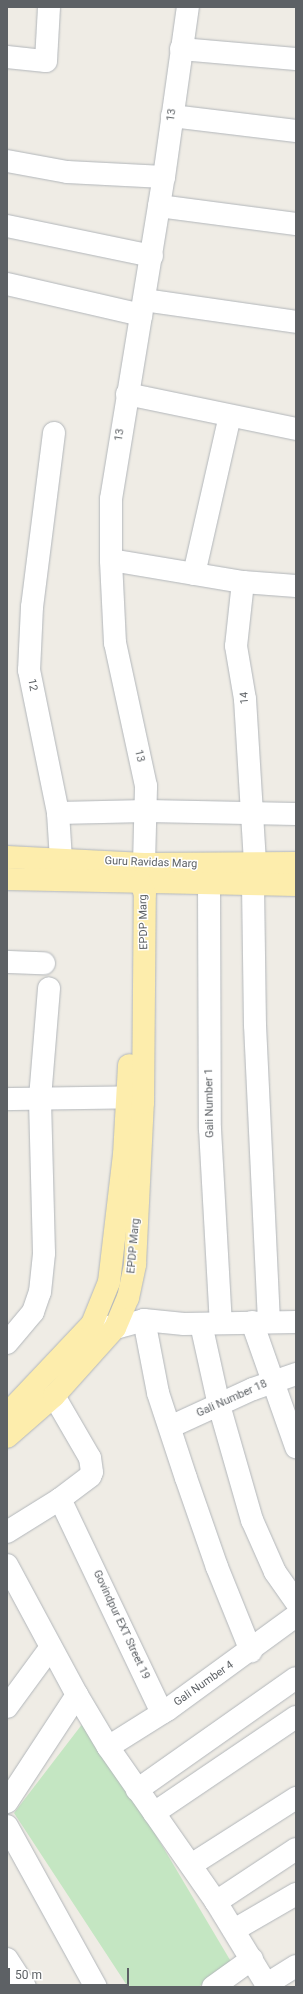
<!DOCTYPE html>
<style>
body{margin:0}
#map{position:relative;width:303px;height:1994px;overflow:hidden;background:#efece5;font-family:Roboto,sans-serif}
div>[style]{position:absolute}
[style*='--x']{left:calc(var(--x)*1px);top:calc(var(--y)*1px);width:calc(var(--w)*1px);rotate:calc(var(--a)*1deg)}
.green>*{inset:0;background:#c4e6c2}
.roads{filter:drop-shadow(0 0 1px #b2b6ba) drop-shadow(0 0 1px #b2b6ba)}
.minor>*{height:22px;margin:-11px;padding:0 11px;transform-origin:11px;border-radius:11px;background:#fff}
.major>*{height:22px;margin:-11px;padding:0 11px;transform-origin:11px;border-radius:11px;background:#fdedac}
span{translate:-50% -50%;white-space:nowrap;text-align:center;line-height:1.15;-webkit-text-stroke:3px #fff;paint-order:stroke}
.street-label{font-size:11px;color:#5d6165}
.frame{position:absolute;inset:0;border:8px solid #5d6165;pointer-events:none}
.scale{position:absolute;left:8px;top:1968px;width:121px;height:18px;box-sizing:border-box;border:2px solid #5d6165;border-top:0;padding-left:5px;font-size:12px;line-height:14px;white-space:nowrap;color:#5d6165;-webkit-text-stroke:3px #fff;paint-order:stroke}
</style>
<div id="map">
<div class="green">
<i style="clip-path:polygon(93px 1710px,138px 1805px,233px 1965px,198px 1987px,128px 1987px,14px 1813px)"></i>
</div>
<div class="roads">
<div class="minor">
<i style="--x:181;--y:49;--w:115;--a:5"></i>
<i style="--x:7;--y:57;--w:39;--a:6"></i>
<i style="--x:46;--y:61;--w:54;--a:-86.8"></i>
<i style="--x:172;--y:116;--w:125;--a:6.9"></i>
<i style="--x:7;--y:161;--w:61;--a:10.4"></i>
<i style="--x:67;--y:172;--w:97;--a:3"></i>
<i style="--x:159;--y:206;--w:138;--a:7.5"></i>
<i style="--x:7;--y:226;--w:148;--a:11.7"></i>
<i style="--x:7;--y:284;--w:138;--a:13"></i>
<i style="--x:144;--y:300;--w:154;--a:8.2"></i>
<i style="--x:127;--y:394;--w:173;--a:11.7"></i>
<i style="--x:54;--y:433;--w:175;--a:97.2"></i>
<i style="--x:32;--y:607;--w:63;--a:92.7"></i>
<i style="--x:29;--y:670;--w:146;--a:78.5"></i>
<i style="--x:58;--y:813;--w:46;--a:86.3"></i>
<i style="--x:111;--y:560;--w:134;--a:9.5"></i>
<i style="--x:243;--y:582;--w:53;--a:4.3"></i>
<i style="--x:194;--y:574;--w:162;--a:-77.2"></i>
<i style="--x:243;--y:582;--w:64;--a:96.2"></i>
<i style="--x:236;--y:646;--w:54;--a:80.4"></i>
<i style="--x:245;--y:699;--w:165;--a:86.5"></i>
<i style="--x:58;--y:813;--w:89;--a:-1.3"></i>
<i style="--x:147;--y:811;--w:149;--a:1.2"></i>
<i style="--x:144;--y:864;--w:78;--a:-88.5"></i>
<i style="--x:146;--y:786;--w:146;--a:-102.2"></i>
<i style="--x:115;--y:643;--w:83;--a:-92.8"></i>
<i style="--x:111;--y:560;--w:61;--a:-90"></i>
<i style="--x:111;--y:499;--w:326;--a:-80.7"></i>
<i style="--x:164;--y:177;--w:172;--a:-82"></i>
<i style="--x:209;--y:884;--w:245;--a:89.8"></i>
<i style="--x:210;--y:1129;--w:194;--a:86.8"></i>
<i style="--x:253;--y:884;--w:141;--a:89.2"></i>
<i style="--x:255;--y:1025;--w:297;--a:87.3"></i>
<i style="--x:7;--y:962;--w:37;--a:2"></i>
<i style="--x:7;--y:1099;--w:136;--a:-0.8"></i>
<i style="--x:144;--y:1320;--w:74;--a:79.1"></i>
<i style="--x:158;--y:1393;--w:89;--a:71.8"></i>
<i style="--x:186;--y:1478;--w:94;--a:70.8"></i>
<i style="--x:217;--y:1567;--w:91;--a:68"></i>
<i style="--x:252;--y:1322;--w:133;--a:70.6"></i>
<i style="--x:201;--y:1324;--w:83;--a:77.5"></i>
<i style="--x:219;--y:1405;--w:120;--a:74"></i>
<i style="--x:252;--y:1520;--w:57;--a:66.1"></i>
<i style="--x:275;--y:1572;--w:37;--a:55"></i>
<i style="--x:99;--y:1326;--w:16;--a:7"></i>
<i style="--x:115;--y:1328;--w:30;--a:-15"></i>
<i style="--x:144;--y:1320;--w:40;--a:5.7"></i>
<i style="--x:184;--y:1324;--w:112;--a:-1"></i>
<i style="--x:7;--y:1343;--w:40;--a:-50"></i>
<i style="--x:33;--y:1312;--w:21;--a:-71"></i>
<i style="--x:40;--y:1292;--w:39;--a:-84"></i>
<i style="--x:44;--y:1253;--w:155;--a:-91.5"></i>
<i style="--x:40;--y:1098;--w:110;--a:-85.3"></i>
<i style="--x:170;--y:1427;--w:91;--a:-24.6"></i>
<i style="--x:253;--y:1389;--w:46;--a:-19.2"></i>
<i style="--x:60;--y:1499;--w:237;--a:64.5"></i>
<i style="--x:7;--y:1532;--w:62;--a:-31.9"></i>
<i style="--x:60;--y:1499;--w:38;--a:-37"></i>
<i style="--x:90;--y:1476;--w:4;--a:-63"></i>
<i style="--x:92;--y:1472;--w:14;--a:-98"></i>
<i style="--x:90;--y:1458;--w:72;--a:-120.1"></i>
<i style="--x:7;--y:1565;--w:148;--a:61.7"></i>
<i style="--x:77;--y:1695;--w:61;--a:59.2"></i>
<i style="--x:108;--y:1747;--w:189;--a:55.1"></i>
<i style="--x:216;--y:1902;--w:100;--a:58.5"></i>
<i style="--x:7;--y:1707;--w:74;--a:-53.7"></i>
<i style="--x:108;--y:1747;--w:70;--a:-32.1"></i>
<i style="--x:167;--y:1710;--w:160;--a:-36.1"></i>
<i style="--x:137;--y:1790;--w:194;--a:-35.2"></i>
<i style="--x:7;--y:1802;--w:128;--a:-56.8"></i>
<i style="--x:154;--y:1813;--w:171;--a:-34.1"></i>
<i style="--x:7;--y:1826;--w:184;--a:61.1"></i>
<i style="--x:191;--y:1865;--w:125;--a:-32.5"></i>
<i style="--x:216;--y:1902;--w:96;--a:-33.5"></i>
<i style="--x:234;--y:1930;--w:72;--a:-30.1"></i>
<i style="--x:7;--y:1959;--w:33;--a:57"></i>
<i style="--x:267;--y:1984;--w:34;--a:-32"></i>
<i style="--x:213;--y:1987;--w:48;--a:-35.7"></i>
</div>
<div class="major">
<i style="--x:7;--y:857;--w:137;--a:2.9"></i>
<i style="--x:144;--y:864;--w:152;--a:-0.4"></i>
<i style="--x:7;--y:879;--w:289;--a:1.2"></i>
<i style="--x:7;--y:1414;--w:124;--a:-46.6"></i>
<i style="--x:92;--y:1324;--w:45;--a:-68"></i>
<i style="--x:109;--y:1282;--w:128;--a:-83.3"></i>
<i style="--x:124;--y:1155;--w:90;--a:-86.8"></i>
<i style="--x:7;--y:1437;--w:62;--a:-41.1"></i>
<i style="--x:54;--y:1396;--w:91;--a:-48.1"></i>
<i style="--x:115;--y:1328;--w:33;--a:-67"></i>
<i style="--x:128;--y:1298;--w:35;--a:-78"></i>
<i style="--x:135;--y:1264;--w:161;--a:-87.2"></i>
<i style="--x:143;--y:1103;--w:209;--a:-89.5"></i>
<i style="--x:145;--y:894;--w:12;--a:-110"></i>
</div>
</div>
<div class="street-label">
<span style="left:172px;top:115px;rotate:-82deg">13</span>
<span style="left:120px;top:435px;rotate:-81deg">13</span>
<span style="left:32px;top:685px;rotate:79deg">12</span>
<span style="left:245px;top:698px;rotate:-94deg">14</span>
<span style="left:139px;top:756px;rotate:77deg">13</span>
<span style="left:151px;top:863px;rotate:2deg">Guru Ravidas Marg</span>
<span style="left:144px;top:922px;rotate:-91deg">EPDP Marg</span>
<span style="left:210px;top:1103px;rotate:-91deg">Gali Number 1</span>
<span style="left:134px;top:1246px;rotate:-85deg">EPDP Marg</span>
<span style="left:232px;top:1399px;rotate:-24deg">Gali Number 18</span>
<span style="left:121px;top:1625px;rotate:65deg">Govindpur EXT Street 19</span>
<span style="left:204px;top:1684px;rotate:-35deg">Gali Number 4</span>
</div>
<div class="frame"></div>
<div class="scale">50 m</div>
</div>
